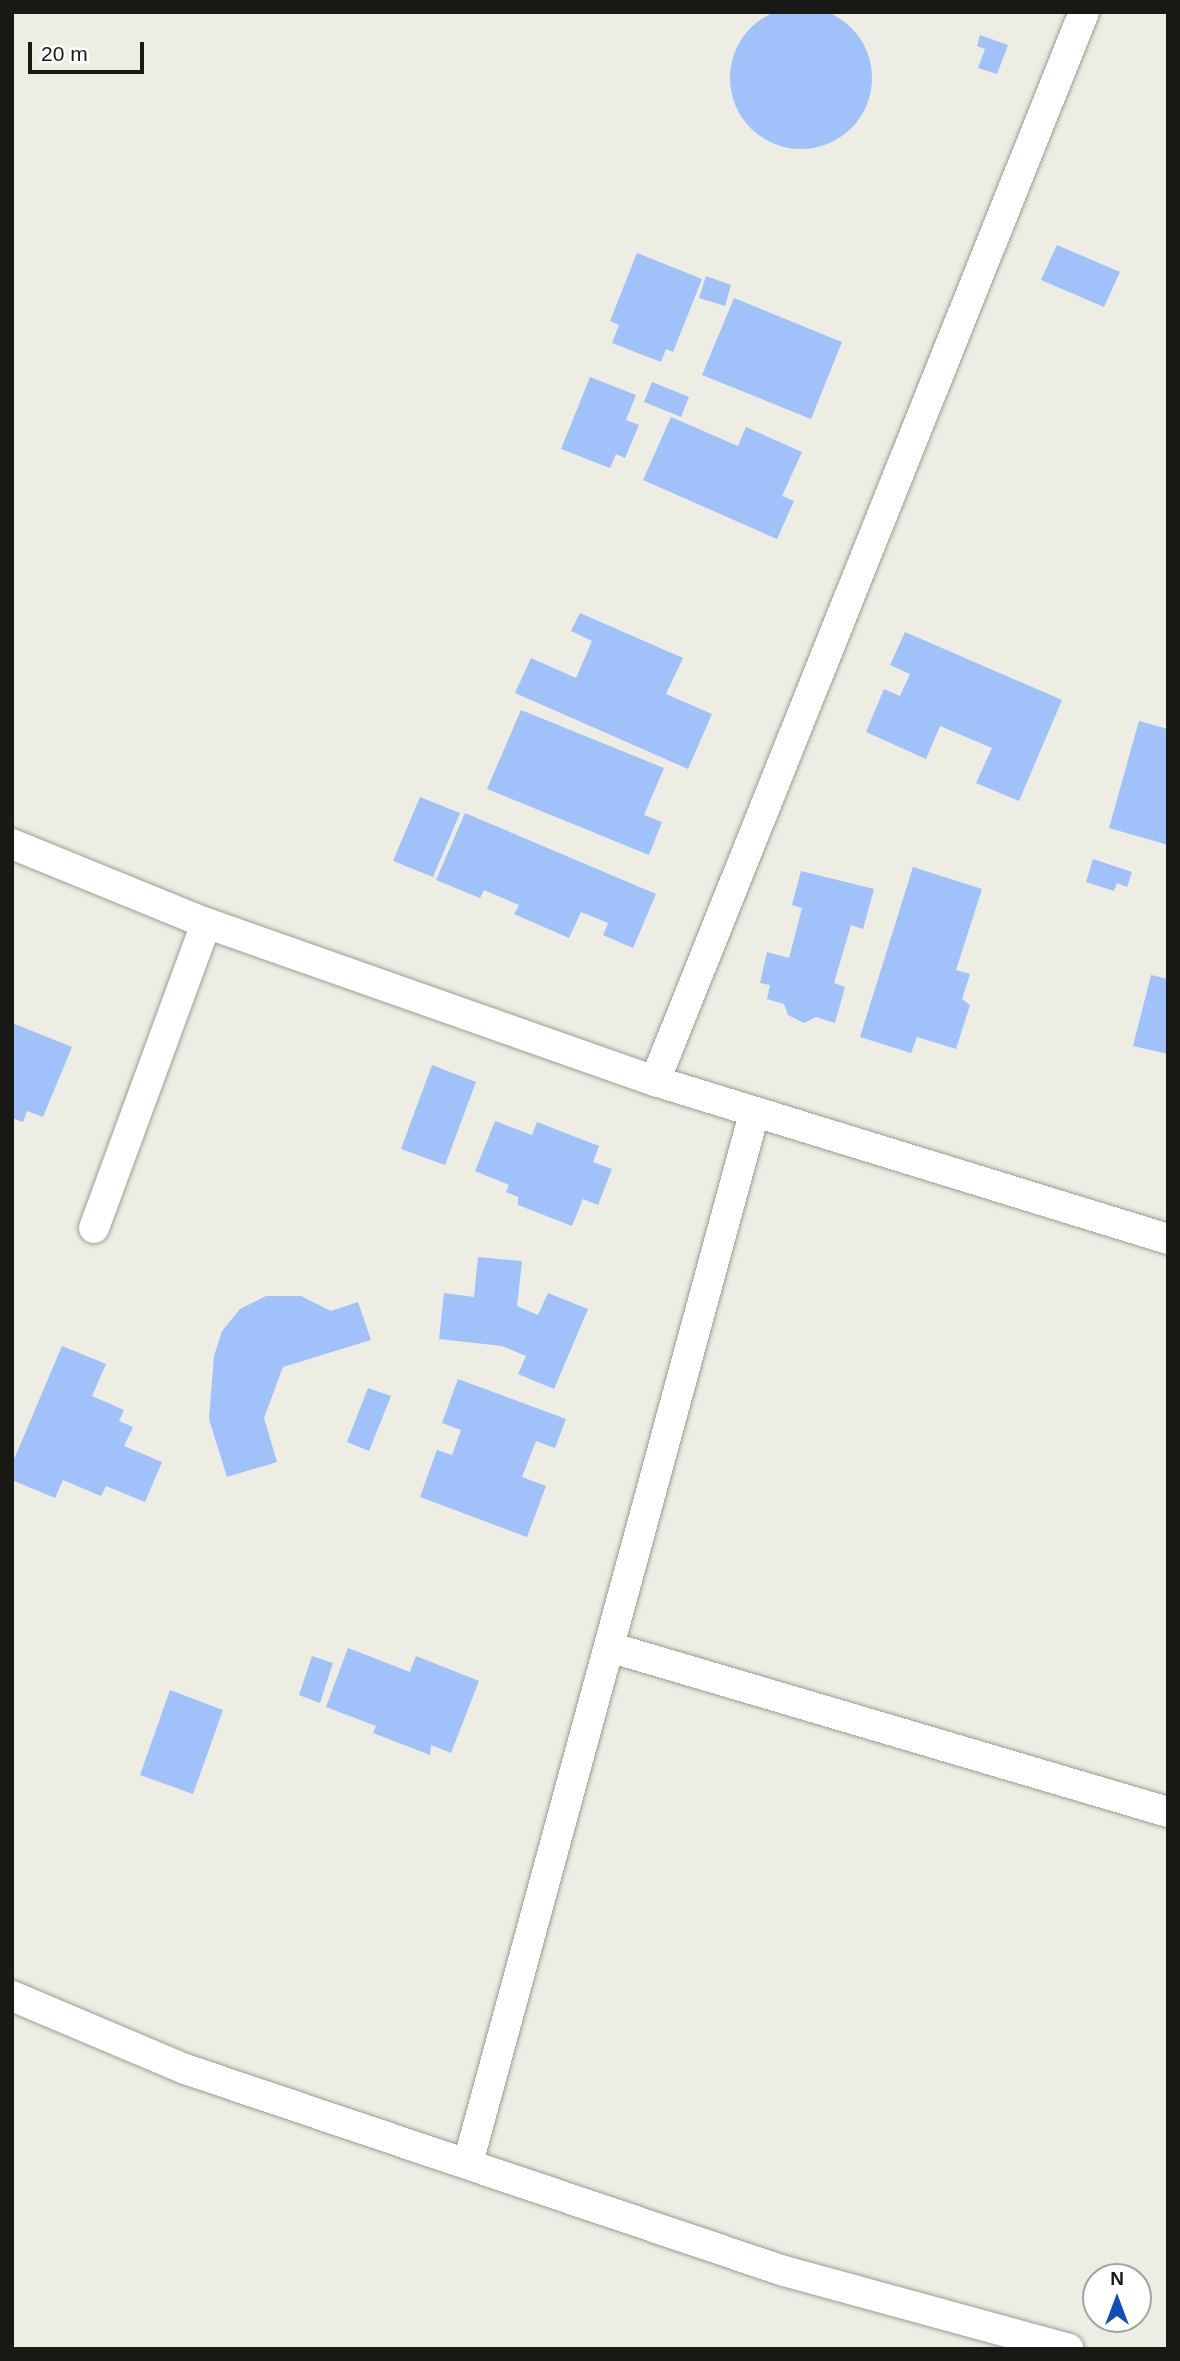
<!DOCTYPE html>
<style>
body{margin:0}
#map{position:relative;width:1180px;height:2361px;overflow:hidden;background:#edede3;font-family:Helvetica,sans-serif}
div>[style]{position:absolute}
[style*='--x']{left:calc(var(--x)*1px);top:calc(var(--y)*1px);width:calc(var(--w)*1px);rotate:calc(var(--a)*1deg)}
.building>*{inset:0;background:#a0c1f9}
.round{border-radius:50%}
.roads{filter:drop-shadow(0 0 2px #9e9e95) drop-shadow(0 0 2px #9e9e95)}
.street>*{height:30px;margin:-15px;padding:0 15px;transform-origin:15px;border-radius:15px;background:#fff}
span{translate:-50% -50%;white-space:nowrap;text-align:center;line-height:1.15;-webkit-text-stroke:5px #fffffe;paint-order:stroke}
.frame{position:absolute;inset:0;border:14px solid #181815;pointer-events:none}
.north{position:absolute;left:1082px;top:2263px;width:70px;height:70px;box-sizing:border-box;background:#fffffe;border:2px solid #a3a3a1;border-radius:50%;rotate:0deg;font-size:19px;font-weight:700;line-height:28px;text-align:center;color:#181815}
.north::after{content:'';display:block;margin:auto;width:24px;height:32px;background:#114eb9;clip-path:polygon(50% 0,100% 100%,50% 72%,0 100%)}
.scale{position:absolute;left:28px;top:42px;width:116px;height:32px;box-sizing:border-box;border:4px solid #181815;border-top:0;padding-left:9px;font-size:21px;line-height:24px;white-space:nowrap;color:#181815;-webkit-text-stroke:5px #fffffe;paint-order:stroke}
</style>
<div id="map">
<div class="building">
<i class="round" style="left:730px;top:7px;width:142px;height:142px"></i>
<i style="clip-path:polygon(980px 35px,1008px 45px,997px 74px,978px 68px,985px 49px,977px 46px)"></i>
<i style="clip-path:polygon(1057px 245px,1120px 272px,1104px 307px,1041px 280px)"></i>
<i style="clip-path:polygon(637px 253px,702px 279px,673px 352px,666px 349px,661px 362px,612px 343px,619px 325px,610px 321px)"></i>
<i style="clip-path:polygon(706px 276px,731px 285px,725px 306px,699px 298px)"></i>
<i style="clip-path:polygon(734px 298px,842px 342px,811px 419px,702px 375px)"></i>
<i style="clip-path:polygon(590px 377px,636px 395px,626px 420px,639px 425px,625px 458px,616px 454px,610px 468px,561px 449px)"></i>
<i style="clip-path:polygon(652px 382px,689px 397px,681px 417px,644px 402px)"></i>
<i style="clip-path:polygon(671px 417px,738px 446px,746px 427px,802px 452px,782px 496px,794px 501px,777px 539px,643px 480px)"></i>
<i style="clip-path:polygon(580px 613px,683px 658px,666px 694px,712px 714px,688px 769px,515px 693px,531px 658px,576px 678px,592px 641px,571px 631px)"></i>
<i style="clip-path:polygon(905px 632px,1062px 700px,1019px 801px,976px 783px,992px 748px,940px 726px,926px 759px,866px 732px,884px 689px,900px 696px,910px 674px,890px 665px)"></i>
<i style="clip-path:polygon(521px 710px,664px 768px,644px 815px,662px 822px,649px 855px,487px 789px)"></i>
<i style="clip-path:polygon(1139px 721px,1168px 729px,1168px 845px,1109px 828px)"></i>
<i style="clip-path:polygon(420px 797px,460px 813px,433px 877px,393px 861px)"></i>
<i style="clip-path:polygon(465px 813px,656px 894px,633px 948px,603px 935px,608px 923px,581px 912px,569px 938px,514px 914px,519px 905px,484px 890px,480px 898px,436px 880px)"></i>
<i style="clip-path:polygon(1093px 859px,1132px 872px,1127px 887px,1117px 883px,1114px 891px,1086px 882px)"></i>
<i style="clip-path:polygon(913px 867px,982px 889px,956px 970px,970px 974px,962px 999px,970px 1005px,956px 1049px,917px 1037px,911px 1053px,860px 1037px)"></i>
<i style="clip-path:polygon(801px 871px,874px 889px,863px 929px,851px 925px,834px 983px,845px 987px,835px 1023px,816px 1017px,804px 1023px,788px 1015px,784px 1004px,767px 999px,770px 985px,760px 983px,767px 952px,789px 958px,802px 908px,792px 905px)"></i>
<i style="clip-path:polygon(1151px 975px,1168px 979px,1168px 1054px,1133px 1046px)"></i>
<i style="clip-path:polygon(12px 1023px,72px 1047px,43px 1117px,27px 1111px,23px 1122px,12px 1118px)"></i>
<i style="clip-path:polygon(432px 1065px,476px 1082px,445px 1165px,401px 1149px)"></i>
<i style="clip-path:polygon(495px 1121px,532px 1135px,537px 1122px,599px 1146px,593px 1162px,612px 1169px,598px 1205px,583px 1199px,572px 1226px,518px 1205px,518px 1197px,506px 1192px,509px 1185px,475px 1171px)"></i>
<i style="clip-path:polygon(478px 1257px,522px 1261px,517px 1306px,538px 1315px,548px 1293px,588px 1309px,554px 1389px,518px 1374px,526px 1356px,502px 1346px,439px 1339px,444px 1293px,474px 1297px)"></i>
<i style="clip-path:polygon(266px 1296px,301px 1296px,331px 1311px,358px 1302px,371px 1340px,283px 1367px,264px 1418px,277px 1462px,227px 1477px,209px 1419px,214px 1356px,222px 1331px,240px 1309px)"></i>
<i style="clip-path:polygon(62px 1346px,106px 1364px,92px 1396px,124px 1410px,119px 1421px,133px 1427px,124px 1446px,162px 1462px,145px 1502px,106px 1486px,101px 1496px,63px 1480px,55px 1498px,12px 1480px,12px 1464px)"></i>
<i style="clip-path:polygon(458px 1379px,566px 1419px,555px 1448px,536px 1441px,522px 1477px,546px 1486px,527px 1537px,420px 1497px,437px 1450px,452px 1455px,461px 1430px,442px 1423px)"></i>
<i style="clip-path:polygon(368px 1388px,391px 1396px,369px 1451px,347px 1442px)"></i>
<i style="clip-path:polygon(348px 1648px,410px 1672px,416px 1656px,479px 1681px,451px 1753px,431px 1745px,430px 1755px,373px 1733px,376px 1726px,326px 1707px)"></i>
<i style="clip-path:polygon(312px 1656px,333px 1663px,320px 1703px,299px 1695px)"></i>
<i style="clip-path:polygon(170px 1690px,223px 1710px,193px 1794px,140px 1775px)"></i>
</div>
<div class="roads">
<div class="street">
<i style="--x:12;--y:844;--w:209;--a:22.2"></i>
<i style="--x:206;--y:923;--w:476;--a:19.4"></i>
<i style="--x:655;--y:1081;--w:537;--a:17.12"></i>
<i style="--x:655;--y:1081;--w:1152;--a:-68.13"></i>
<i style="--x:94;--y:1228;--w:325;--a:-69.8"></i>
<i style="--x:609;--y:1647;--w:583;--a:16.45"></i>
<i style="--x:12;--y:1996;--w:188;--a:22.9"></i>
<i style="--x:185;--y:2069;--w:632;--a:18.64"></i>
<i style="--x:784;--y:2271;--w:295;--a:15.3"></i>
<i style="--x:468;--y:2163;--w:1087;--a:-74.75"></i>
</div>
</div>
<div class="frame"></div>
<div class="north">N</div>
<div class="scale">20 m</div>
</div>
